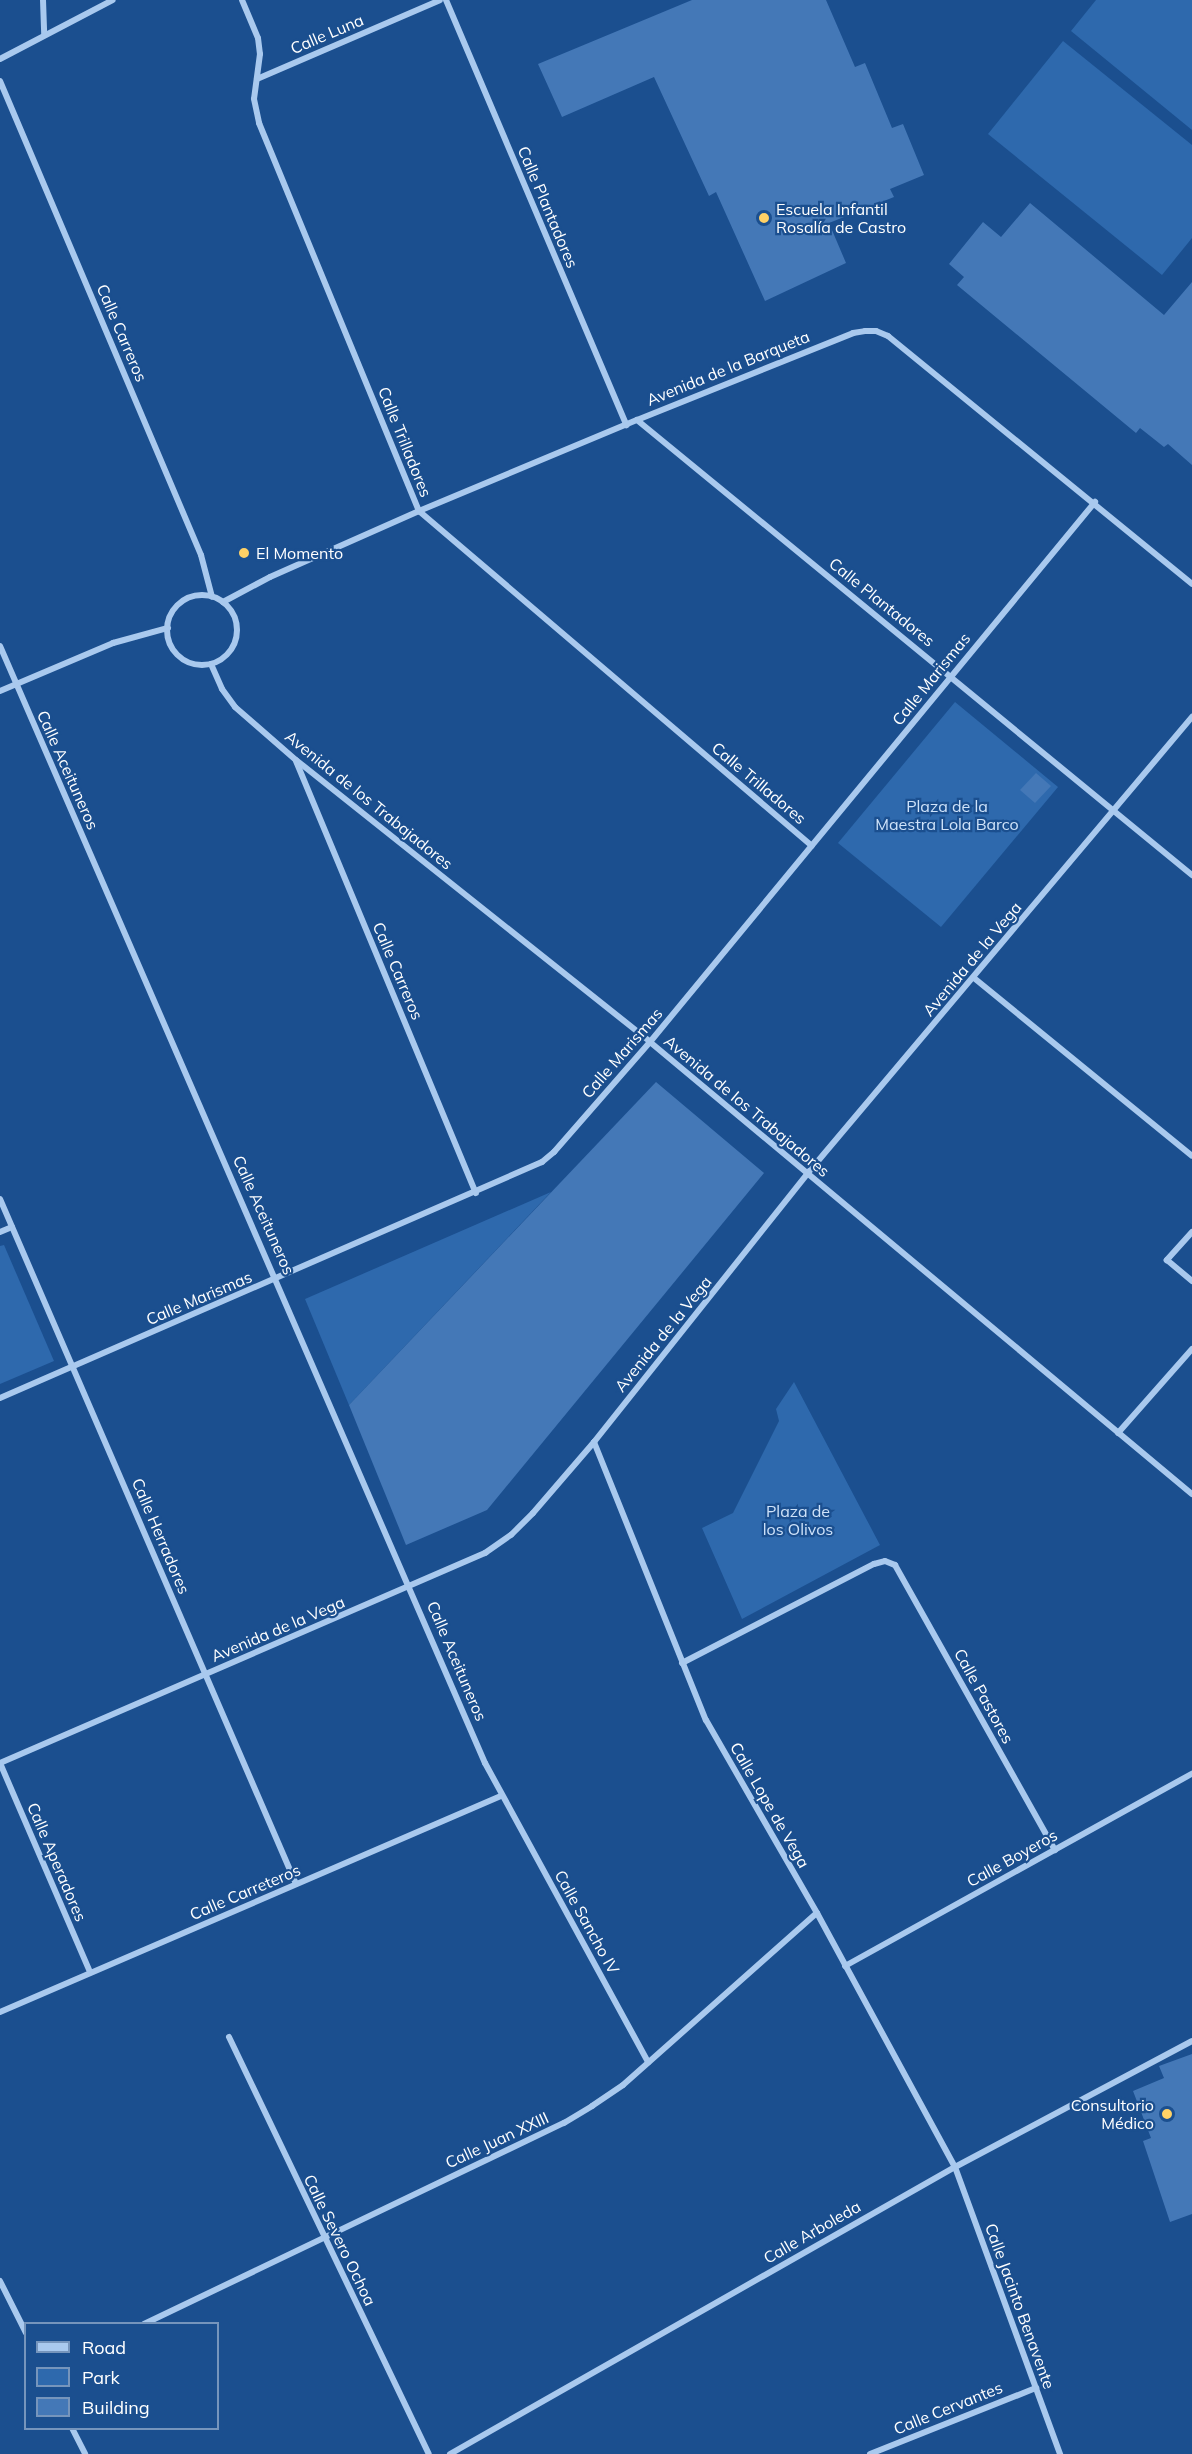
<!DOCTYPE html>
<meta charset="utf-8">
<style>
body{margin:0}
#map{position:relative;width:1192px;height:2454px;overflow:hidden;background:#1b4f8f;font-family:Mulish,sans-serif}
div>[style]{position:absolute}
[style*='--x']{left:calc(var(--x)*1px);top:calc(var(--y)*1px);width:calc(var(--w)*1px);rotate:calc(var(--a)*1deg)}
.green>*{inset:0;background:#2e69ad}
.building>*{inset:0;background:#4478b7}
.street>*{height:6px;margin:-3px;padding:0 3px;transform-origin:3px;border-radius:3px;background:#a9c9ee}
.street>.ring{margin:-3px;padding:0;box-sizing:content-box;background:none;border:6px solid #a9c9ee;border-radius:50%}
.dots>*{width:16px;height:16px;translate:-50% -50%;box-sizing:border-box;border:3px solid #1b4f8f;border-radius:50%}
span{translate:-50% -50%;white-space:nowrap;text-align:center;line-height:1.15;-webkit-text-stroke:4.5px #1b4f8f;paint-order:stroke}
.street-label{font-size:16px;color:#fff}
.poi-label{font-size:16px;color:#fff}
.left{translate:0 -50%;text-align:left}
.right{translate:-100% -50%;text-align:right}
.park-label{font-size:16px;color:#cfe3fa}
.legend{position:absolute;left:24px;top:2322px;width:195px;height:108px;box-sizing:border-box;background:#1b4f8f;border:2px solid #7695bc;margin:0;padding:8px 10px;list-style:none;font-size:18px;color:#fff}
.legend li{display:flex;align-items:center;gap:12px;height:30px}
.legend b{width:30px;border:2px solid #7695bc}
</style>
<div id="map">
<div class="green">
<i style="clip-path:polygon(1096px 0,1192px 0,1192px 130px,1071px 31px)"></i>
<i style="clip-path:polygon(1063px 41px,1192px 145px,1192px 238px,1162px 275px,988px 134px)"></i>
<i style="clip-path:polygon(955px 702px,1058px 787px,941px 927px,838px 843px)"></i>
<i style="clip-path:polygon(551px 1192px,349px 1405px,305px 1299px)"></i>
<i style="clip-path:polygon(4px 1245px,54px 1361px,0 1384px,0 1246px)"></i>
<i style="clip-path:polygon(794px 1382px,880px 1545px,742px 1619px,702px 1528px,733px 1513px,779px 1421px,776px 1409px)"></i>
</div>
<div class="building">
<i style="clip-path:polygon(692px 0,826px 0,855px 67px,865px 63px,892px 128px,903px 124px,924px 175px,890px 189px,894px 197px,829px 223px,846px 263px,765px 301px,716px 192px,709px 196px,654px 77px,562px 117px,538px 64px)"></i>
<i style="clip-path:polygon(1030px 203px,1164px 315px,1192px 282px,1192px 465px,1168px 444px,1164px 447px,1140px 428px,1136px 433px,957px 285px,964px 277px,949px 264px,983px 222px,1001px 237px)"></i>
<i style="clip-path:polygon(1036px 773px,1051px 786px,1035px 803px,1020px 790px)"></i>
<i style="clip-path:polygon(656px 1082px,764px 1173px,487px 1510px,406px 1545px,349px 1405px)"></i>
<i style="clip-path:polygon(1192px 2054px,1192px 2214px,1170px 2222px,1143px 2141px,1151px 2138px,1133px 2091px,1164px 2078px,1159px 2066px)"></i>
</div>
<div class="street">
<i style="--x:43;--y:0;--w:34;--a:88"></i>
<i style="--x:242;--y:0;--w:41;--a:67.2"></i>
<i style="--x:258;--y:38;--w:16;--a:83"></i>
<i style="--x:260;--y:54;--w:45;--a:97.6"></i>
<i style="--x:254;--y:99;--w:25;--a:78"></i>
<i style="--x:259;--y:123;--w:420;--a:67.6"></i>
<i style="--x:419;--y:511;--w:516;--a:40.44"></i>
<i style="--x:446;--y:0;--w:462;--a:67"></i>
<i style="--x:0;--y:59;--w:127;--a:-27.6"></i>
<i style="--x:257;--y:79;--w:199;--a:-23.3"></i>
<i style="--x:0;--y:81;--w:515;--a:67.02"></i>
<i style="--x:201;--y:555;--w:43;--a:75.3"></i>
<i style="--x:637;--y:420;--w:718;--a:39.35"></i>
<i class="ring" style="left:167px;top:595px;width:64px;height:64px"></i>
<i style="--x:223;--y:602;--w:53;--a:-28"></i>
<i style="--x:270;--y:577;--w:163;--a:-23.9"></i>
<i style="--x:419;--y:511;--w:236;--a:-22.7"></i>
<i style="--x:637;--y:420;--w:233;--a:-21.9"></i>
<i style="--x:853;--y:333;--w:12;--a:-9"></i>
<i style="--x:865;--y:331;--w:11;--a:0"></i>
<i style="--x:876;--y:331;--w:13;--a:23"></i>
<i style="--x:888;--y:336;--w:392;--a:39.2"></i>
<i style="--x:0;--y:646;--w:1218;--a:66.53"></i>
<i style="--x:485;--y:1763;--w:341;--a:61.4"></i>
<i style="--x:211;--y:664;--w:27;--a:66"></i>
<i style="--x:222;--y:689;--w:22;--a:54"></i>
<i style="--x:235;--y:707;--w:81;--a:41"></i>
<i style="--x:296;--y:760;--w:453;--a:38.5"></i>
<i style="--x:650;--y:1042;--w:706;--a:39.83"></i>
<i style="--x:0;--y:691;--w:123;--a:-23"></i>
<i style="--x:113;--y:643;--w:57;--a:-15.3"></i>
<i style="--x:296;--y:761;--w:468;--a:67.4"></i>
<i style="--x:974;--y:978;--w:281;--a:39.2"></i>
<i style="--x:0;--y:1199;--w:746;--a:66.63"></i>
<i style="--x:0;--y:1232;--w:13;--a:-23"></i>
<i style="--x:1192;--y:1232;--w:38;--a:132"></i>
<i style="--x:1167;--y:1260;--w:33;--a:40"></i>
<i style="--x:0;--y:1398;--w:591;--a:-23.53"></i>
<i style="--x:542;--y:1162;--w:16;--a:-40"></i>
<i style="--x:554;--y:1152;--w:146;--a:-48.9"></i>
<i style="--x:650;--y:1042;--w:700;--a:-50.51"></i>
<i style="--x:1118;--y:1433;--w:112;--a:-48.6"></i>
<i style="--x:594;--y:1442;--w:300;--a:68.1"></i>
<i style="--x:706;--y:1720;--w:223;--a:60.1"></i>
<i style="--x:817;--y:1913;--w:289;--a:61.5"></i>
<i style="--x:955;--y:2167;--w:306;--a:69.9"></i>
<i style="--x:682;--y:1663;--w:216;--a:-27.3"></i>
<i style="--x:874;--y:1564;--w:11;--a:-15"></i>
<i style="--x:885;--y:1561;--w:11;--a:22"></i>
<i style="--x:895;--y:1565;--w:327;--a:60.7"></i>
<i style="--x:0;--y:1763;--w:529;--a:-23.41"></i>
<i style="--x:485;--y:1553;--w:32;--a:-35"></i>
<i style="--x:511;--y:1535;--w:31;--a:-45"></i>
<i style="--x:533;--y:1513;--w:94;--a:-49.3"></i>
<i style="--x:594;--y:1442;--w:342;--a:-51.5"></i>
<i style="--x:807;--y:1174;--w:598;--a:-49.89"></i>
<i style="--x:0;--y:1763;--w:228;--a:66.7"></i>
<i style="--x:845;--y:1966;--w:397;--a:-29"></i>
<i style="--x:0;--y:2012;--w:546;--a:-23.32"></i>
<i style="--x:229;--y:2037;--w:462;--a:64.4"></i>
<i style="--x:0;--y:2281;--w:58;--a:63.4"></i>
<i style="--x:144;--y:2324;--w:466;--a:-25.6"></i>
<i style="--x:564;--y:2123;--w:33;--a:-31"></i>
<i style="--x:592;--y:2106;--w:37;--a:-34"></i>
<i style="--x:623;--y:2085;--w:259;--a:-41.6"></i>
<i style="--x:72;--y:2428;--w:29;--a:63"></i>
<i style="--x:450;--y:2454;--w:581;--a:-29.61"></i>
<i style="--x:955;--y:2167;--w:268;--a:-28"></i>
<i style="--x:870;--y:2454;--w:179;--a:-21.7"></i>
</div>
<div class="dots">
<i style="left:764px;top:218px;background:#ffd166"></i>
<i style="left:244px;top:553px;background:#ffd166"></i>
<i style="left:1167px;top:2114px;background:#ffd166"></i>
</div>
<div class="street-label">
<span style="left:327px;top:34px;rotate:-23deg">Calle Luna</span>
<span style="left:548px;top:207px;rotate:67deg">Calle Plantadores</span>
<span style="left:122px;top:333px;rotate:67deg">Calle Carreros</span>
<span style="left:728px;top:368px;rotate:-22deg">Avenida de la Barqueta</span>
<span style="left:405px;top:442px;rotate:68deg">Calle Trilladores</span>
<span style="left:882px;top:602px;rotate:39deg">Calle Plantadores</span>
<span style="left:931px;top:679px;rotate:-51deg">Calle Marismas</span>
<span style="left:68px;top:770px;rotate:66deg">Calle Aceituneros</span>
<span style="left:759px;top:783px;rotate:40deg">Calle Trilladores</span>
<span style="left:369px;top:800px;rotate:39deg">Avenida de los Trabajadores</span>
<span style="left:972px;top:959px;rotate:-50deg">Avenida de la Vega</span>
<span style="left:398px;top:971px;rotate:67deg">Calle Carreros</span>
<span style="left:622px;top:1053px;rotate:-49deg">Calle Marismas</span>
<span style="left:747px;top:1106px;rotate:40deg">Avenida de los Trabajadores</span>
<span style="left:264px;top:1215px;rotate:66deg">Calle Aceituneros</span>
<span style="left:199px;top:1298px;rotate:-23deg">Calle Marismas</span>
<span style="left:663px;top:1334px;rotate:-51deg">Avenida de la Vega</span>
<span style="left:161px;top:1536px;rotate:67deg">Calle Herradores</span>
<span style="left:278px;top:1629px;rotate:-23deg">Avenida de la Vega</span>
<span style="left:457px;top:1661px;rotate:67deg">Calle Aceituneros</span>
<span style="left:984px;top:1696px;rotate:61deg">Calle Pastores</span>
<span style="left:770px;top:1805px;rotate:60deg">Calle Lope de Vega</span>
<span style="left:1012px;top:1858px;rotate:-29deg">Calle Boyeros</span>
<span style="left:57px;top:1862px;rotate:67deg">Calle Aperadores</span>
<span style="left:245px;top:1892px;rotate:-23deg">Calle Carreteros</span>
<span style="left:587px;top:1922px;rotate:61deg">Calle Sancho IV</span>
<span style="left:497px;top:2140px;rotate:-25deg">Calle Juan XXIII</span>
<span style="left:812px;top:2232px;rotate:-30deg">Calle Arboleda</span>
<span style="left:340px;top:2240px;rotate:64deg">Calle Severo Ochoa</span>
<span style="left:1020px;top:2306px;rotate:70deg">Calle Jacinto Benavente</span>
<span style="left:948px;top:2408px;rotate:-22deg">Calle Cervantes</span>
</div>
<div class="poi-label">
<span class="left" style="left:776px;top:218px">Escuela Infantil<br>Rosalía de Castro</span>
<span class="left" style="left:256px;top:553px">El Momento</span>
<span class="right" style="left:1154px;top:2114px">Consultorio<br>Médico</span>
</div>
<div class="park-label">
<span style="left:947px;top:815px">Plaza de la<br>Maestra Lola Barco</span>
<span style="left:798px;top:1520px">Plaza de<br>los Olivos</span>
</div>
<ul class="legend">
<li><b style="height:8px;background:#a9c9ee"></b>Road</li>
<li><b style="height:16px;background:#2e69ad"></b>Park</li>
<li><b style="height:16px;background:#4478b7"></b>Building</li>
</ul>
</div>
